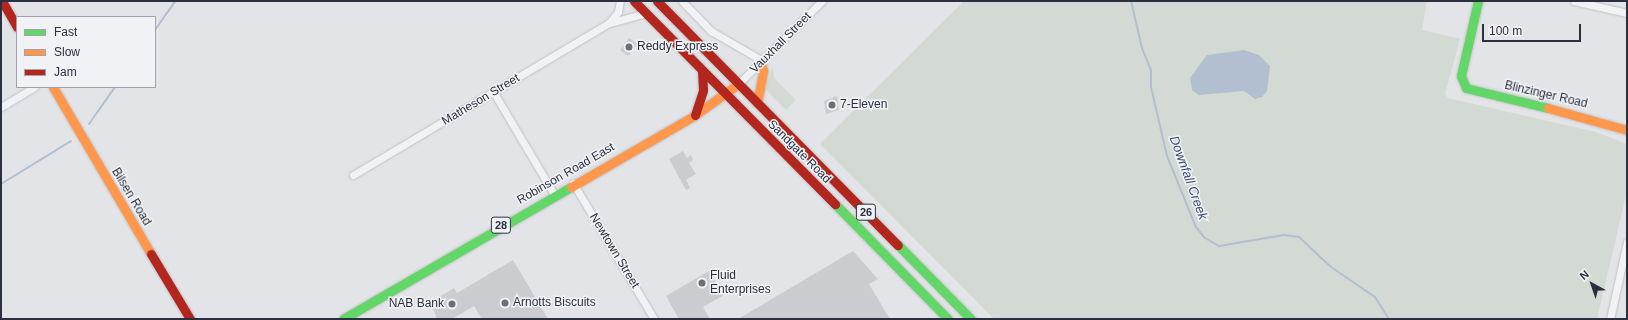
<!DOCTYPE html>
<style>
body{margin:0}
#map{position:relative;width:1628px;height:320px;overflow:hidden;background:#e3e4e7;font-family:Arial,sans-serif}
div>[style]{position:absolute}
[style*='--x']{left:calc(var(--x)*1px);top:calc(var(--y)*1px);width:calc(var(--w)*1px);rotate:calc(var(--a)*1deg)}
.green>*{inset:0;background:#d2dad3}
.water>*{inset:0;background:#b2bfd1}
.stream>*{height:2px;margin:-1px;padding:0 1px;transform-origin:1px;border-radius:1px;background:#b2bfd1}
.building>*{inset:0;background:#cbcccf}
.roads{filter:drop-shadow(0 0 1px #c1c2c5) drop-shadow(0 0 1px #c1c2c5)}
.street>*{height:7px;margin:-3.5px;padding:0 3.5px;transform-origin:3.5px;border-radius:3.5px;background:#f1f2f4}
.fast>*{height:9px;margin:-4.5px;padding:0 4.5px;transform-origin:4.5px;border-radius:4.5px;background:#63d668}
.slow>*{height:9px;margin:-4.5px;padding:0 4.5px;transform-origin:4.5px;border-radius:4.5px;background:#ff974d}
.jam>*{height:9px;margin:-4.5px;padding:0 4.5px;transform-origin:4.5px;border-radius:4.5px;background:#b3261e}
.dots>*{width:11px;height:11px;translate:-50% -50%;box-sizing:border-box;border:2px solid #f0f2f6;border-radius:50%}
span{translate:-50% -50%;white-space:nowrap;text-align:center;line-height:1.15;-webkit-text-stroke:3px #f0f2f6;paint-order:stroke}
.shield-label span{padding:1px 3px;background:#f0f2f6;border:1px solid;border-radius:3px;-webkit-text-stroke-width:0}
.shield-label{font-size:11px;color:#2a303f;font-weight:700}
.street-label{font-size:12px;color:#2a303f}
.poi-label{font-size:12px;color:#2a303f}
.left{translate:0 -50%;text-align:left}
.right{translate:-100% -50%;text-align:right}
.water-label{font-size:13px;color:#364c71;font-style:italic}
.frame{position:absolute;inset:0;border:2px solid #2a303f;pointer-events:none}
.legend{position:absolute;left:16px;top:16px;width:140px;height:72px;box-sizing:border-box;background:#f0f2f6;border:1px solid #a1a4ad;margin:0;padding:5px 7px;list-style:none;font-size:12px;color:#2a303f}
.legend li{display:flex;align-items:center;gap:8px;height:20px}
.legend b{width:20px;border:1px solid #a1a4ad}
.north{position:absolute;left:1572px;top:264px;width:40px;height:40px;-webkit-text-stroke:3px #f0f2f6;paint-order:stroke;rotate:320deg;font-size:11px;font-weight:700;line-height:16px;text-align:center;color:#2a303f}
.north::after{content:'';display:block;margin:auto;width:14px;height:18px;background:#2a303f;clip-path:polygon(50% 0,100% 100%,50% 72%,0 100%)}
.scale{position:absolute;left:1482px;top:24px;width:99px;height:18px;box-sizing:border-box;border:2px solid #2a303f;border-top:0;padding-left:5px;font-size:12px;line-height:14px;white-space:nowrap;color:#2a303f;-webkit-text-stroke:3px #f0f2f6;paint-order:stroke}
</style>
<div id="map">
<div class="green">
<i style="clip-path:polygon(964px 1px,1427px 1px,1422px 30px,1460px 39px,1445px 94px,1448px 98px,1596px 132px,1627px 144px,1627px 191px,1597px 319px,994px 319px,820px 144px)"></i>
<i style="clip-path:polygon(773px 66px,774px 78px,796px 100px,786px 110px,765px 89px)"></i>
</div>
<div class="water">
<i style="clip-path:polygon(1244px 50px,1259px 55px,1270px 66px,1267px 91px,1262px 97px,1255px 99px,1244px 91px,1199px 95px,1192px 90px,1190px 78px,1207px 55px)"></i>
</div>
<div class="stream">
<i style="--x:1131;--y:1;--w:48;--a:76.8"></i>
<i style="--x:1142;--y:48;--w:24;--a:68"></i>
<i style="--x:1151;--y:70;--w:17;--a:90"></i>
<i style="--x:1151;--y:87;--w:71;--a:76.9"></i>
<i style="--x:1167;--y:156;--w:77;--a:67.8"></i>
<i style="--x:1196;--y:227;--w:14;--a:51"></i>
<i style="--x:1205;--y:238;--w:16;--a:30"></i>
<i style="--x:1219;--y:246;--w:66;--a:-9.6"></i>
<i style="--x:1284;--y:235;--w:15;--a:8"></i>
<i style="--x:1299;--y:237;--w:44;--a:43.2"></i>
<i style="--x:1331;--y:267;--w:53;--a:34.3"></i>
<i style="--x:1375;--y:297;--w:26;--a:58"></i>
<i style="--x:155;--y:30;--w:35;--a:-55"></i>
<i style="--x:89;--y:124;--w:45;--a:-54.9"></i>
<i style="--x:1;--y:184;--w:82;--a:-31.6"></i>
</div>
<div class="building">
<i style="clip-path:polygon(629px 38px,638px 44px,628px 56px,620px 50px)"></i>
<i style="clip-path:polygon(837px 96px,839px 110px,826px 114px,824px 101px)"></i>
<i style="clip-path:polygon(683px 151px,687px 158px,691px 155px,693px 160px,689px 163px,696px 174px,686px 180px,690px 188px,686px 190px,669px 159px)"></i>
<i style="clip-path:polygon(853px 251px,878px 279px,869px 284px,890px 319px,738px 319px)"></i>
<i style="clip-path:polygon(513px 260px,548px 319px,482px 319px,474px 306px,452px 319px,437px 319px,431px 302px,454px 288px,457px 293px)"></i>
<i style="clip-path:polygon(709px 271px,724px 295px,703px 307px,710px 319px,679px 319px,666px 296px)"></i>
</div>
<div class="roads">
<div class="street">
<i style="--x:682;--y:1;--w:42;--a:46"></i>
<i style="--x:711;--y:31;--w:60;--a:30"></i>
<i style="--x:1574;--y:1;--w:54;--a:12.8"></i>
<i style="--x:609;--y:23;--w:14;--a:-51"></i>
<i style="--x:618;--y:12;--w:11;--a:-80"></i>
<i style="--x:738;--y:84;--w:118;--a:-44.7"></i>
<i style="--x:494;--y:93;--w:117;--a:59.3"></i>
<i style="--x:1;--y:107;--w:39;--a:-31"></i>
<i style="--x:353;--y:175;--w:298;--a:-30.7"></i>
<i style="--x:609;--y:23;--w:38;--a:-15"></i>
<i style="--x:573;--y:183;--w:158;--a:59.2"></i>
<i style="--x:1610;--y:319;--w:79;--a:-77.6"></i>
</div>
<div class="fast">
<i style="--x:1478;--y:1;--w:77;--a:102.8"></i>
<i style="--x:1461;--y:76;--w:13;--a:67"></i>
<i style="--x:1466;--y:88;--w:84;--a:13.7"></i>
<i style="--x:835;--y:204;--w:161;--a:45.5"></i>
<i style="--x:898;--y:245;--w:104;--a:45.4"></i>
<i style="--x:343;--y:319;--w:263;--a:-30.1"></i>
</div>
<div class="slow">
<i style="--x:53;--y:87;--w:194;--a:59.6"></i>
<i style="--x:757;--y:103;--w:33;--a:-79"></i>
<i style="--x:763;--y:71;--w:8;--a:-104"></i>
<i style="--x:1548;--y:108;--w:82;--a:15.6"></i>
<i style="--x:571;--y:187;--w:143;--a:-30.1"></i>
<i style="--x:695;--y:115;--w:53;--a:-35.8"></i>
</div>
<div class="jam">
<i style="--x:2;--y:1;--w:30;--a:60"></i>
<i style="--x:634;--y:1;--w:286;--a:45.3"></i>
<i style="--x:657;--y:1;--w:343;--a:45.4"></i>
<i style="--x:695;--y:115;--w:26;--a:-72"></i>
<i style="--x:703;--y:90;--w:20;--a:-93"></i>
<i style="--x:151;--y:254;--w:76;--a:59"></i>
</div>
</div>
<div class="dots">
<i style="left:629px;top:47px;background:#6b6f7a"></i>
<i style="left:832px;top:105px;background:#6b6f7a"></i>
<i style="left:702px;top:283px;background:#6b6f7a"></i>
<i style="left:505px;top:303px;background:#6b6f7a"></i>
<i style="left:452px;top:304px;background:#6b6f7a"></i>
</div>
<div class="shield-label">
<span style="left:866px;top:212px">26</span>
<span style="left:501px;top:225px">28</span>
</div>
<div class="street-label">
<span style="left:781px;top:43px;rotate:-45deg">Vauxhall Street</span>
<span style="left:1546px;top:95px;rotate:13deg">Blinzinger Road</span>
<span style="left:481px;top:100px;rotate:-31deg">Matheson Street</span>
<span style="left:799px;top:152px;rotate:45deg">Sandgate Road</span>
<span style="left:566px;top:174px;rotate:-30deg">Robinson Road East</span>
<span style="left:131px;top:197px;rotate:59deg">Bilsen Road</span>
<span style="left:614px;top:251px;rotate:59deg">Newtown Street</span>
</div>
<div class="poi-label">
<span class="left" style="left:637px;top:47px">Reddy Express</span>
<span class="left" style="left:840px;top:105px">7-Eleven</span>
<span class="left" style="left:710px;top:283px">Fluid<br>Enterprises</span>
<span class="left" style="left:513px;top:303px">Arnotts Biscuits</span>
<span class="right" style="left:444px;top:304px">NAB Bank</span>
</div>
<div class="water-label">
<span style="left:1188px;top:178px;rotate:70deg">Downfall Creek</span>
</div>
<div class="frame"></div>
<ul class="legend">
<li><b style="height:5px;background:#63d668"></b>Fast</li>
<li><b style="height:5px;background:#ff974d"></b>Slow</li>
<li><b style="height:5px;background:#b3261e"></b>Jam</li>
</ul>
<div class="north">N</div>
<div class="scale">100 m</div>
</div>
